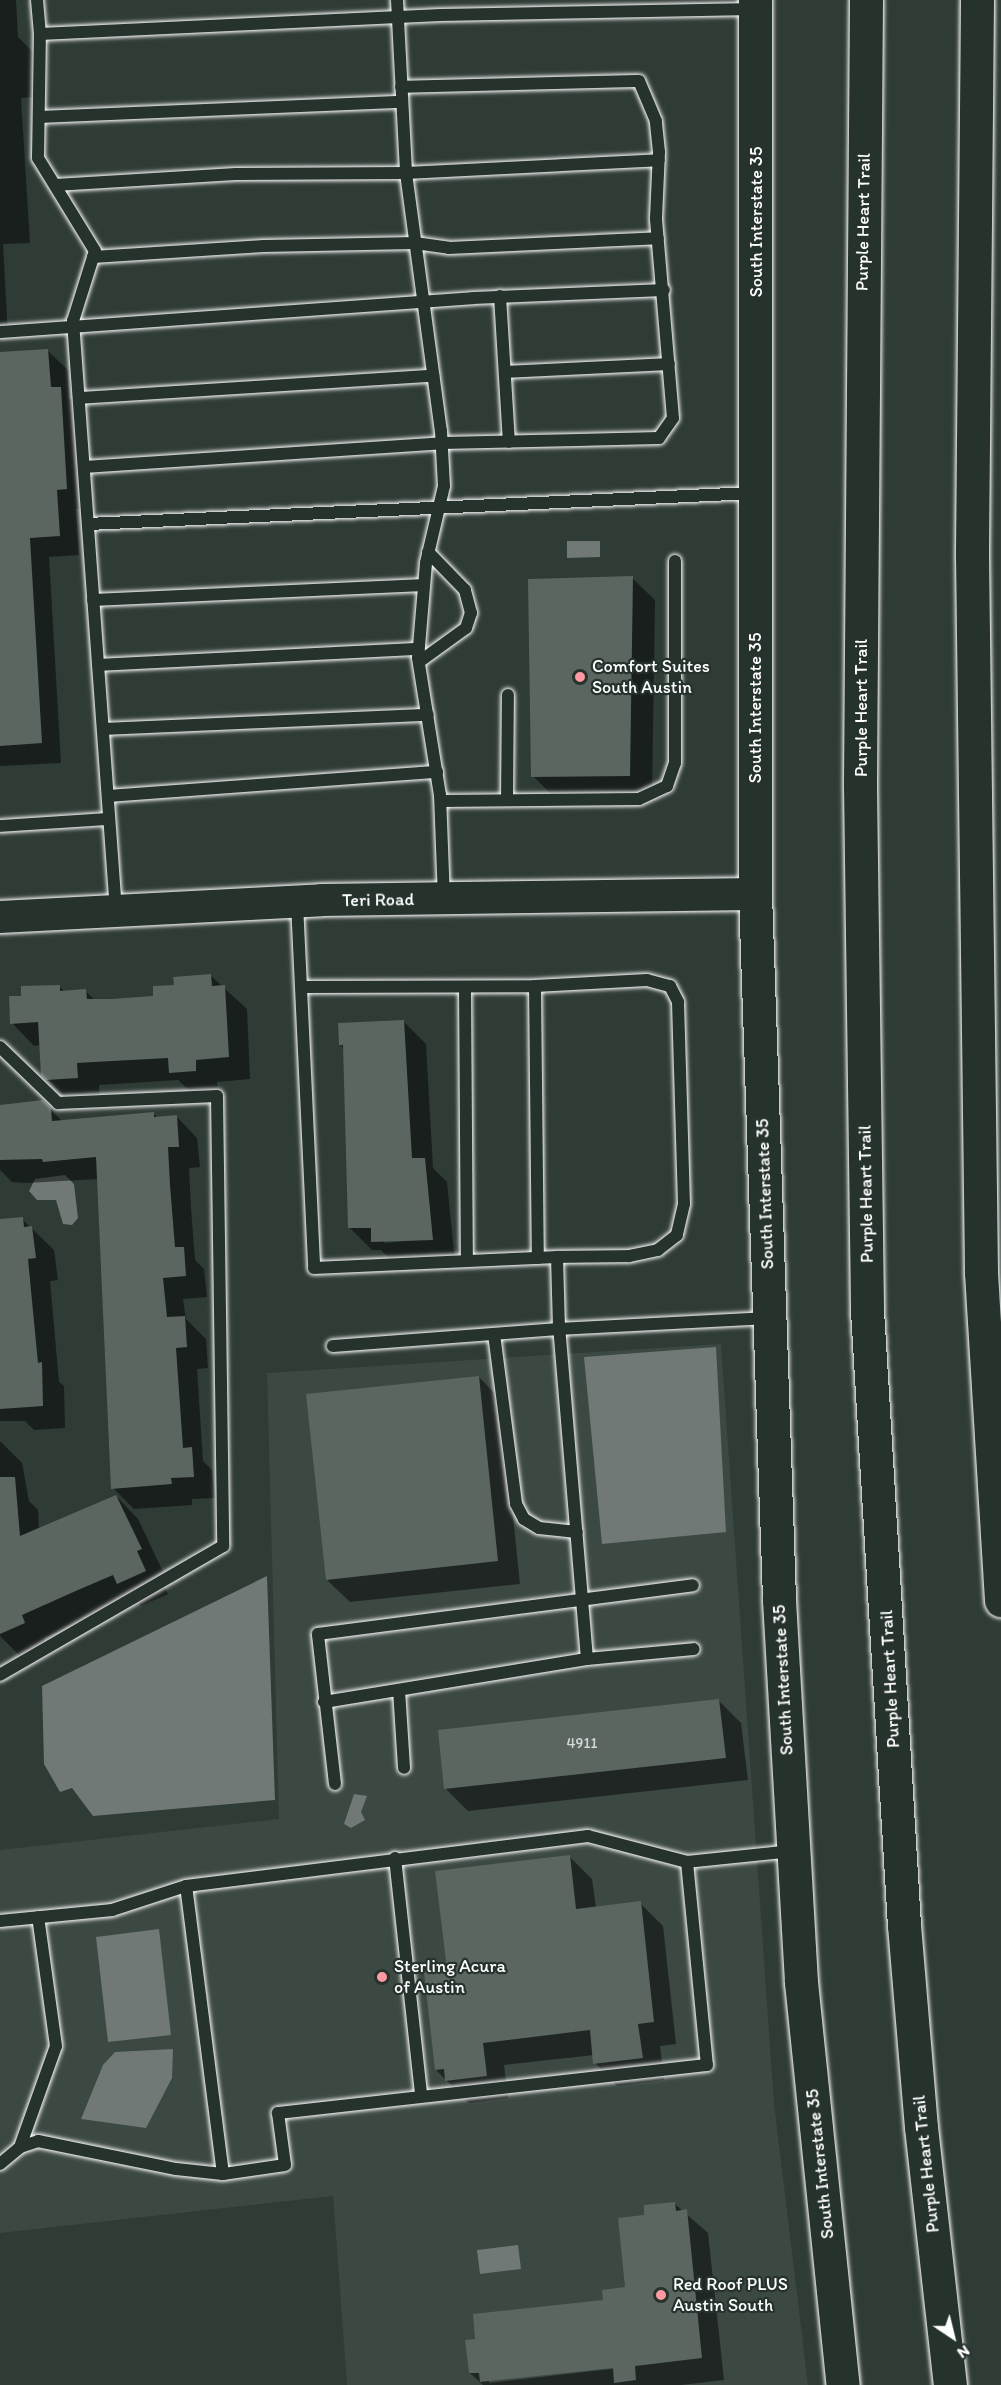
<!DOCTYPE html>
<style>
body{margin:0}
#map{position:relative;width:1001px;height:2385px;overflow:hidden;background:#2f3b35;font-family:Itim,sans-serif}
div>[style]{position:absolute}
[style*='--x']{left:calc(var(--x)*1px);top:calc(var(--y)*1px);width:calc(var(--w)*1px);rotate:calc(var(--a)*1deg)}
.built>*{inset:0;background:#3c4842}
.water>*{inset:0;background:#707975}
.shadow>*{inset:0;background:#0007}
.building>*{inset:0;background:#5b6661}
.roads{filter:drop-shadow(0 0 2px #fff) drop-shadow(0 0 2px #fff)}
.service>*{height:12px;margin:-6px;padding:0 6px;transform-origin:6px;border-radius:6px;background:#26332d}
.tertiary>*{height:32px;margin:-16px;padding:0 16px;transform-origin:16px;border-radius:16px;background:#26332d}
.secondary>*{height:33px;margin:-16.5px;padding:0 16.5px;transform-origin:16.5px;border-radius:16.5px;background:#26332d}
.motorway>*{height:33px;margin:-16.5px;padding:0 16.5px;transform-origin:16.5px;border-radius:16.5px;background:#26332d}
.dots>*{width:16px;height:16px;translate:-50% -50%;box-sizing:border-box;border:3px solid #26332d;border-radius:50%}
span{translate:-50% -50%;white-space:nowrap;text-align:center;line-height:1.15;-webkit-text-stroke:4.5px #26332d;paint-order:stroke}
.number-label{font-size:15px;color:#d6d9d8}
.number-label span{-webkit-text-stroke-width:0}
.street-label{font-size:18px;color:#fff}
.poi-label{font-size:18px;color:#fff}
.left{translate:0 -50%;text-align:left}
.north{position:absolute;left:923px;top:2307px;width:60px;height:60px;-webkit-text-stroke:4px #26332d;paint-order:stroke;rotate:145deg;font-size:16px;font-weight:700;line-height:24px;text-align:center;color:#fff}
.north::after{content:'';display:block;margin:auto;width:21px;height:27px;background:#fff;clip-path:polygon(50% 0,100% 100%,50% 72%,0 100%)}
</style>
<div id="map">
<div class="built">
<i style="clip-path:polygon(721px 1344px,774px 2103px,808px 2385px,347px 2385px,333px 2196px,0 2233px,0 1850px,279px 1819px,267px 1373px)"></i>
</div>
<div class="water">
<i style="clip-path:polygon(567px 541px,600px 541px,600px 557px,567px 558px)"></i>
<i style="clip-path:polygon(65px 1175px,74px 1184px,78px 1218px,72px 1225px,63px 1224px,56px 1200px,37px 1200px,29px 1191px,35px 1179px)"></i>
<i style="clip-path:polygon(716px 1347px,726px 1532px,602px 1544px,584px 1357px)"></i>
<i style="clip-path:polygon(267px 1576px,275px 1800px,93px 1816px,72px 1788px,60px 1792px,44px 1764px,42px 1686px)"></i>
<i style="clip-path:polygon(354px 1794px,367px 1796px,361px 1812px,365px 1820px,351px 1828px,344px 1824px)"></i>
<i style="clip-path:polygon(159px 1929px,171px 2035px,108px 2042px,96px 1937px)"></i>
<i style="clip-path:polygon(173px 2049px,172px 2078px,146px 2128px,81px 2119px,103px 2065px,115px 2052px)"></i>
<i style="clip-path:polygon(518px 2245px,521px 2269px,480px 2274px,477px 2250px)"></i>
</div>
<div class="shadow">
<i style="clip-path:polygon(0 0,16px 0,18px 37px,33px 52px,36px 97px,21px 98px,30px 243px,3px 244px,8px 336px,0 338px)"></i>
<i style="clip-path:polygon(48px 351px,68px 370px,69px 398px,80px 408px,86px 509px,76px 509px,79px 555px,49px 557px,61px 763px,0 766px,0 353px)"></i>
<i style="clip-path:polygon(632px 578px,655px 600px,652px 798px,555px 798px,533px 776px)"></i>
<i style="clip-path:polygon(211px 976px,247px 1009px,250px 1079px,217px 1082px,218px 1093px,193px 1094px,178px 1080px,99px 1085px,100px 1100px,70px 1102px,42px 1074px,41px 1045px,34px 1046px,12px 1023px,23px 997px,59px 986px,65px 992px,85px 991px,95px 1000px,155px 998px,176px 986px)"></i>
<i style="clip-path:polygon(evenodd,404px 1022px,426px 1044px,433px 1168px,447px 1182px,455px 1262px,395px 1264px,381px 1250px,372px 1250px,350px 1228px,344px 1049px,340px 1044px,404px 1022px,441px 1238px,385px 1243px,382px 1240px,441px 1238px)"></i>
<i style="clip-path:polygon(43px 1102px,63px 1122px,153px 1113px,158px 1118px,176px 1116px,197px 1138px,200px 1167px,189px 1168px,191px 1208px,195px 1260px,204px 1269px,207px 1297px,183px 1299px,186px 1319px,206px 1339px,208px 1368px,197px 1369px,203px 1461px,212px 1470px,215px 1498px,192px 1499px,192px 1505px,134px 1509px,113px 1488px,99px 1179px,26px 1183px,12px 1182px,0 1170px,0 1106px)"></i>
<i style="clip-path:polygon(22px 1219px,54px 1250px,58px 1280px,50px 1281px,59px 1382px,64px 1386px,65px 1428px,34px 1430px,25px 1421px,0 1421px,0 1220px)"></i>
<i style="clip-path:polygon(479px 1377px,501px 1400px,520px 1584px,350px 1602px,327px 1580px)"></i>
<i style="clip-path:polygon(0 1441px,22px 1463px,29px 1501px,38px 1510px,39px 1530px,116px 1496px,138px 1519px,163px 1572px,158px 1574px,168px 1594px,141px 1606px,133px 1598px,44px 1638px,47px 1646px,21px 1657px,0 1636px)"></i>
<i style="clip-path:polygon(719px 1701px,741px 1723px,748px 1780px,468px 1811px,445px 1788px)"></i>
<i style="clip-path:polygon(570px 1857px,592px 1879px,596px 1908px,640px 1903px,663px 1926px,676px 2044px,660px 2046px,664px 2080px,617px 2086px,595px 2063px,594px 2055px,504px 2065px,508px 2098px,469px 2103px,436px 2070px,448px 1970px)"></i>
<i style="clip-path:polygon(evenodd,674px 2203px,708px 2233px,724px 2380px,681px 2385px,483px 2385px,470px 2373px,627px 2289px,646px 2216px,674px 2203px,620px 2365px,620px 2368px,489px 2383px,489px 2380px,620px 2365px)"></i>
</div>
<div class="building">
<i style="clip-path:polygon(48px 349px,51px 387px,61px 387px,67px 489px,57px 490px,60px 536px,30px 538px,42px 743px,0 746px,0 352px)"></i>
<i style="clip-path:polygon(633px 576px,630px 776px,531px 777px,528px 579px)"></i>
<i style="clip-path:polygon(211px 974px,212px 986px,225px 985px,229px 1057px,196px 1060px,196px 1071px,169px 1073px,168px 1058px,112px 1061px,77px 1063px,78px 1078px,46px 1080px,41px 1075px,38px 1022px,10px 1024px,9px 996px,21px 996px,21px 986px,60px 985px,60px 991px,86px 989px,87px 999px,112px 999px,153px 996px,153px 986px,174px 985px,173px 977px)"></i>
<i style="clip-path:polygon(404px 1020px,412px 1158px,425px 1158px,433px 1240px,371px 1242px,371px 1228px,348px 1228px,343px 1045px,339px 1045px,338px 1023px)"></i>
<i style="clip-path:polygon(43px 1100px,51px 1108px,52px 1121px,154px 1112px,154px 1117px,177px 1115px,179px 1147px,168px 1147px,170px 1185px,175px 1247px,184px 1247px,186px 1276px,163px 1278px,167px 1317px,185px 1316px,187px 1347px,176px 1348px,183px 1448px,192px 1447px,194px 1477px,171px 1478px,172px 1484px,111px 1489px,96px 1157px,43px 1162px,42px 1159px,0 1160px,0 1105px)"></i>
<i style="clip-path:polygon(23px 1217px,24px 1227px,32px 1226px,36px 1258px,28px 1259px,38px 1363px,42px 1362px,43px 1406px,0 1409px,0 1219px)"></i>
<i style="clip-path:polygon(479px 1376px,498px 1561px,326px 1580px,306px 1394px)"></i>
<i style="clip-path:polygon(0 1477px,15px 1477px,20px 1536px,116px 1495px,142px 1549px,137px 1551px,146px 1571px,117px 1584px,113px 1575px,78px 1590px,22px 1615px,25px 1623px,0 1634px)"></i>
<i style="clip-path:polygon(719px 1699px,726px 1758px,444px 1789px,438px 1730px)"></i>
<i style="clip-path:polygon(570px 1855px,576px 1909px,641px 1901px,654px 2022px,638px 2024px,643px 2058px,593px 2064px,590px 2030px,483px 2043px,487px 2076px,445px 2081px,444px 2069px,435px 2070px,424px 1972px,447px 1969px,435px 1871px)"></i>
<i style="clip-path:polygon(675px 2202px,676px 2211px,687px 2209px,702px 2358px,635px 2366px,636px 2380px,614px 2383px,613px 2368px,480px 2382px,479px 2373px,469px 2373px,465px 2340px,475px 2339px,473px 2314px,603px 2300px,602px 2290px,625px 2287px,618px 2218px,644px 2215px,644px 2205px)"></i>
</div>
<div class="roads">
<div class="service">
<i style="--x:37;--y:0;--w:34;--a:85"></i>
<i style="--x:397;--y:0;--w:173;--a:87"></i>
<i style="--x:406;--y:173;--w:260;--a:82.3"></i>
<i style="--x:441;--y:431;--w:55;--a:86.9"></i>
<i style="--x:444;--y:486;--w:79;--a:103.2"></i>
<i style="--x:426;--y:563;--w:95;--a:94.8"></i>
<i style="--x:418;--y:658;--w:139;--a:80.9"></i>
<i style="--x:440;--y:795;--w:103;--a:87.8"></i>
<i style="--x:39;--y:117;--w:363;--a:-2.4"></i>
<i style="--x:55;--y:185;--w:181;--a:-3.5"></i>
<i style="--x:236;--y:174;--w:170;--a:-0.3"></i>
<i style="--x:406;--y:173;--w:253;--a:-2.9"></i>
<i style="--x:93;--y:257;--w:171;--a:-3.7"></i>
<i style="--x:264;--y:246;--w:151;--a:-1.1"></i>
<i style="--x:415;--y:243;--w:34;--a:8"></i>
<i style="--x:449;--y:248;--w:209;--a:-2.7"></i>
<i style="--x:500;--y:296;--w:146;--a:86.5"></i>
<i style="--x:0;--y:332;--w:474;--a:-4.1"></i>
<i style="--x:473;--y:298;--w:191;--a:-2.4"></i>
<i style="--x:505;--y:372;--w:164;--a:-2.8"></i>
<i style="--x:79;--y:398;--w:355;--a:-3.6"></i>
<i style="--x:84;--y:467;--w:359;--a:-3.8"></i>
<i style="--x:442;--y:443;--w:217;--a:-1.3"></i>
<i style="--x:659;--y:438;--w:24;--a:-55"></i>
<i style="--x:673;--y:418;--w:201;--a:-94.9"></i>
<i style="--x:656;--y:218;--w:66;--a:-87.4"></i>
<i style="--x:659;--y:152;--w:31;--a:-96"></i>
<i style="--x:656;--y:121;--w:43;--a:-113"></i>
<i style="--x:639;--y:81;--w:238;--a:178.6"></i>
<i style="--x:88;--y:524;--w:665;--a:-2.67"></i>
<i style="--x:93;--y:600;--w:331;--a:-2.6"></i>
<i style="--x:419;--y:662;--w:58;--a:-35.9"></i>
<i style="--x:466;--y:628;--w:16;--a:-72"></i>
<i style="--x:471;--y:613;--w:24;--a:-105"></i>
<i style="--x:465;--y:590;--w:53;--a:-134.2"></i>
<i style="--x:98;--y:665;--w:321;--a:-2.9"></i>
<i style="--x:103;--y:729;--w:325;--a:-2.5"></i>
<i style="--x:108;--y:796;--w:330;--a:-4.2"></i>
<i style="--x:507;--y:800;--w:105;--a:-89.5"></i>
<i style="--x:441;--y:801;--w:198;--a:-0.6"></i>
<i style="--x:639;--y:799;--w:31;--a:-25"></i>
<i style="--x:667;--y:786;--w:24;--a:-71"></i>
<i style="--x:675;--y:763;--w:202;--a:-90"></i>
<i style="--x:0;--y:826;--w:109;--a:-3.7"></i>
<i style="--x:297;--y:903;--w:365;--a:87.3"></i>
<i style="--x:314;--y:1268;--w:243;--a:-2.6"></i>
<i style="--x:557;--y:1257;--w:72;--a:88.4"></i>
<i style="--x:559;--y:1329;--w:227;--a:175.7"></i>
<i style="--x:116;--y:911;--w:592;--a:-94.17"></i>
<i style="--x:73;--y:321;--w:73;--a:-72.6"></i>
<i style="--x:95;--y:251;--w:109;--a:-121.5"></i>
<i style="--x:38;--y:158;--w:124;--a:-89.1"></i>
<i style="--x:40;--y:34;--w:401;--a:-2.7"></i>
<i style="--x:441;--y:15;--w:313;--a:-1.1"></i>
<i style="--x:535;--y:986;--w:112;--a:-3.1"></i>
<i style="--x:647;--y:980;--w:24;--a:15"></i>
<i style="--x:670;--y:986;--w:18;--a:63"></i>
<i style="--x:678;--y:1002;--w:202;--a:88.3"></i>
<i style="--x:684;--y:1204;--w:32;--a:103"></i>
<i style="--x:677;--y:1235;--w:24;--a:142"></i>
<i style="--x:658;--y:1250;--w:30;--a:168"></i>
<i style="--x:629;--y:1256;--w:72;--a:179.2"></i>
<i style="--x:303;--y:987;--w:232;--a:-0.2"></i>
<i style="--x:535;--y:986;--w:272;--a:89.4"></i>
<i style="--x:465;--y:987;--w:274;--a:89.6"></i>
<i style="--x:0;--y:1047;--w:81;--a:44"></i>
<i style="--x:58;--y:1103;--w:159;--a:-2.5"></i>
<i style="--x:217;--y:1096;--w:450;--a:89.2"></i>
<i style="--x:223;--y:1546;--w:258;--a:150"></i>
<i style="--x:494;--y:1334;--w:171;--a:82.6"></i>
<i style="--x:516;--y:1504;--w:17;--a:62"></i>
<i style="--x:524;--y:1519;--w:17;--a:31"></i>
<i style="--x:539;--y:1528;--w:38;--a:6"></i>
<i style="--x:587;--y:1659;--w:331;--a:-94.8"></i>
<i style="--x:559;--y:1329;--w:209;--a:-3"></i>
<i style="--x:399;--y:1690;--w:78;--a:86.3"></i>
<i style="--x:324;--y:1702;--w:266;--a:-9.3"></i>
<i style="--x:587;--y:1659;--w:107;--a:-5.3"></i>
<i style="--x:335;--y:1784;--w:151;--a:-96.5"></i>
<i style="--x:318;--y:1634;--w:378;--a:-7.4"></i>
<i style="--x:395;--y:1858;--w:237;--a:83.7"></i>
<i style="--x:687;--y:1862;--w:204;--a:84.4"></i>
<i style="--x:707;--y:2065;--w:432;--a:173.6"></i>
<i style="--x:278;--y:2113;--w:52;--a:82.3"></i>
<i style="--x:285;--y:2165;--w:63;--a:171.7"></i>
<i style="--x:223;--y:2174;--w:290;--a:-97.3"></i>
<i style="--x:186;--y:1886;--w:405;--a:-7.1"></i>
<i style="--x:588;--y:1836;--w:102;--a:14.7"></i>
<i style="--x:687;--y:1862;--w:106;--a:-6"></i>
<i style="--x:0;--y:1921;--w:113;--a:-5.6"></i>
<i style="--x:112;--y:1910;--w:78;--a:-18"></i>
<i style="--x:20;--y:2147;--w:107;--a:-70.4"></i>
<i style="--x:56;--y:2046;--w:130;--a:-97.9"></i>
<i style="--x:0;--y:2164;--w:26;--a:-40"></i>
<i style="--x:20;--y:2147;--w:19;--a:-18"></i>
<i style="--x:38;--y:2141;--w:141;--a:11.5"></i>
<i style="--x:176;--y:2169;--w:47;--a:6.1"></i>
</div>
<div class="tertiary">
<i style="--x:0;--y:917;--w:322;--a:-3"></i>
<i style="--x:322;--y:900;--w:433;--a:-0.8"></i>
</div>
<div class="secondary">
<i style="--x:755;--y:0;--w:894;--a:90"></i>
<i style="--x:755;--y:894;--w:706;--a:88.05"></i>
<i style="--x:779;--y:1600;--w:383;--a:86.7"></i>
<i style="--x:801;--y:1982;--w:405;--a:84.1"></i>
</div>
<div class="motorway">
<i style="--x:866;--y:0;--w:786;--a:90.44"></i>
<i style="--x:860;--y:786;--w:524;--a:89.23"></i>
<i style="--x:867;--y:1310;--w:616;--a:86.56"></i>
<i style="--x:904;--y:1925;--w:203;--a:85.2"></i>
<i style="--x:921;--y:2127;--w:260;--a:83.6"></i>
<i style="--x:977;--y:0;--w:555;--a:90.52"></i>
<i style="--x:972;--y:555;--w:718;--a:89.28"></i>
<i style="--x:981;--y:1273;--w:328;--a:86.5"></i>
</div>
</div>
<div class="dots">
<i style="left:580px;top:677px;background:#ff9aa2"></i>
<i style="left:382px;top:1977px;background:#ff9aa2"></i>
<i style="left:661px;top:2295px;background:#ff9aa2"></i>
</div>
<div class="number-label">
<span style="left:582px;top:1744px">4911</span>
</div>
<div class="street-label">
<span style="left:756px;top:222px;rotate:-90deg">South Interstate 35</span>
<span style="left:863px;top:222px;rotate:-89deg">Purple Heart Trail</span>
<span style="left:755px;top:708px;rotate:-90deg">South Interstate 35</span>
<span style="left:861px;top:708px;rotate:-90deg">Purple Heart Trail</span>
<span style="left:378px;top:900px;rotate:-1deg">Teri Road</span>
<span style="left:765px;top:1194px;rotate:-92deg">South Interstate 35</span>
<span style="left:866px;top:1194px;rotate:-91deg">Purple Heart Trail</span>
<span style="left:890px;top:1679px;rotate:-93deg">Purple Heart Trail</span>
<span style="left:783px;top:1680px;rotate:-93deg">South Interstate 35</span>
<span style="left:820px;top:2164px;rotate:-96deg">South Interstate 35</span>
<span style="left:926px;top:2164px;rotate:-96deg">Purple Heart Trail</span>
</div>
<div class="poi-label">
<span class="left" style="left:592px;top:677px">Comfort Suites<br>South Austin</span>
<span class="left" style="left:394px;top:1977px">Sterling Acura<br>of Austin</span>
<span class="left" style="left:673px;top:2295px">Red Roof PLUS<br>Austin South</span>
</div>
<div class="north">N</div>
</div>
